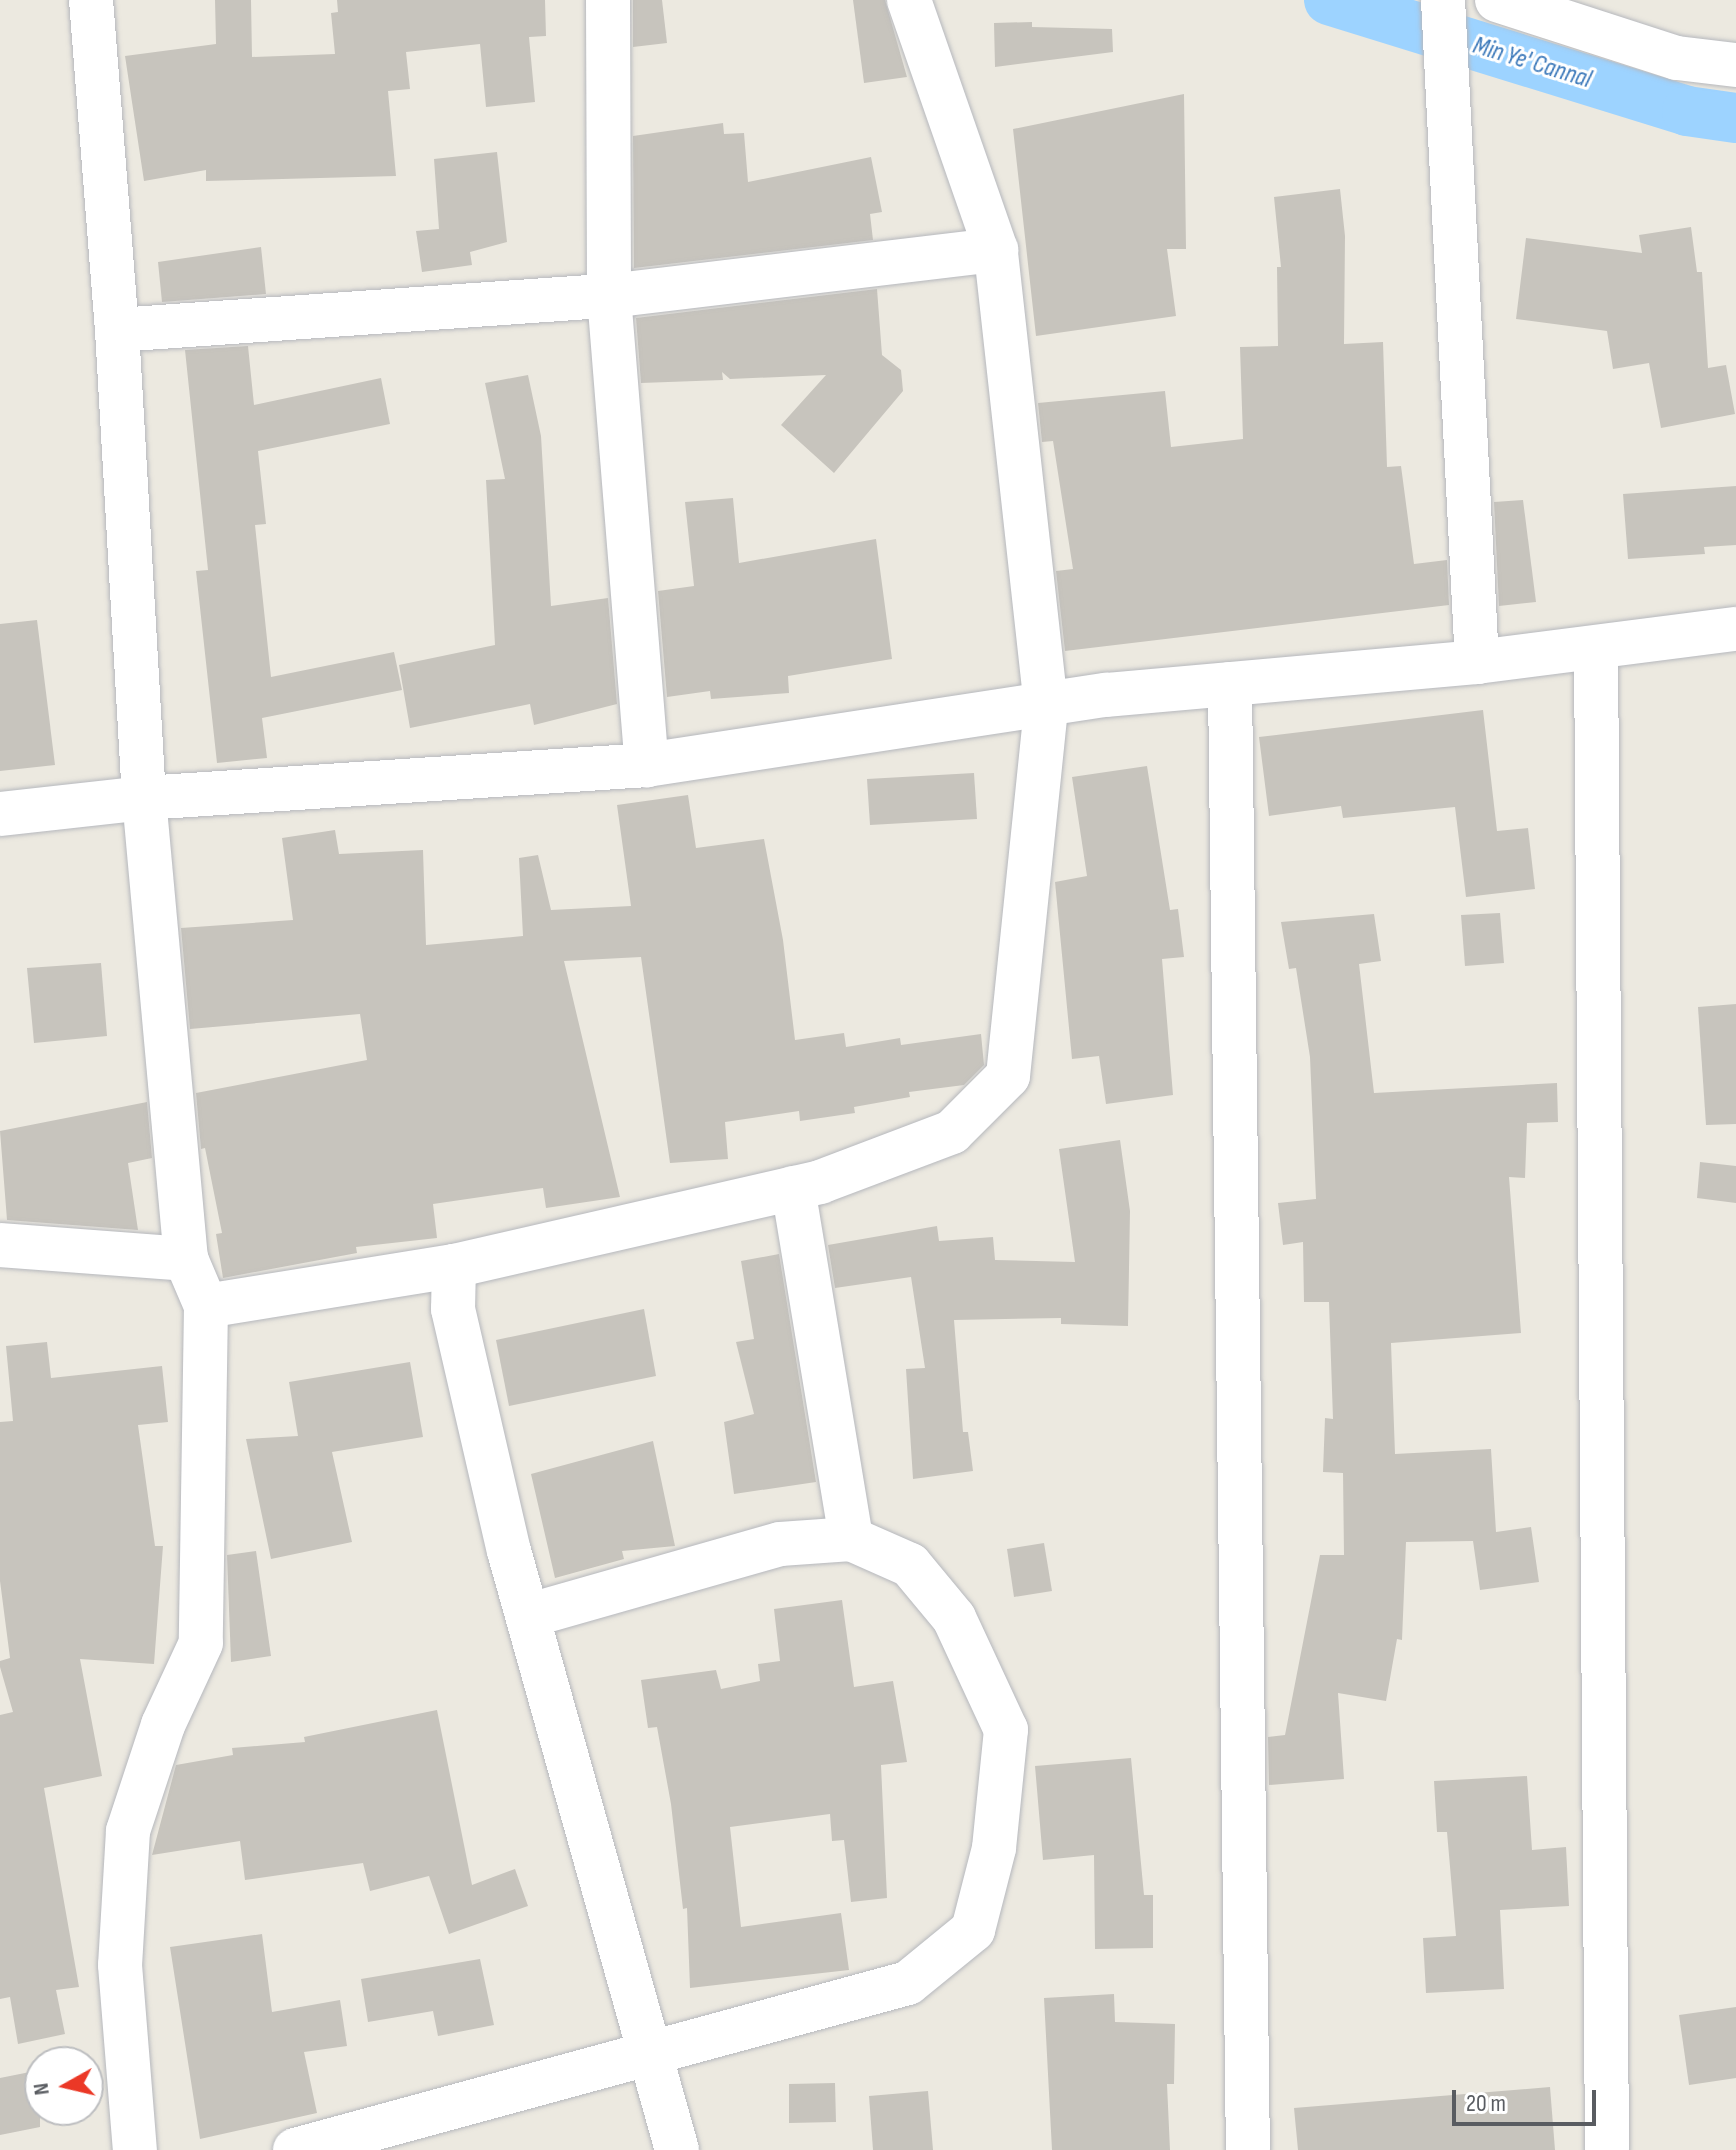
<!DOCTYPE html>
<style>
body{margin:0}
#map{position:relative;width:1736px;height:2150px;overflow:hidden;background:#ece9e0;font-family:"Sofia Sans Condensed",sans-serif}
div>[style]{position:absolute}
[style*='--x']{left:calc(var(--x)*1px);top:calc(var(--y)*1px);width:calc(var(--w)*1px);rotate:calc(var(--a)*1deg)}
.canal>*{height:50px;margin:-25px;padding:0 25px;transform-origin:25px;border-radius:25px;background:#9dd3ff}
.building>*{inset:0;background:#c7c4bd}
.roads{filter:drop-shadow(0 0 2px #b6b8bd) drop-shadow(0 0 2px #b6b8bd)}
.minor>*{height:44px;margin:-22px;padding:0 22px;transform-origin:22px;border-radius:22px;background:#fff}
span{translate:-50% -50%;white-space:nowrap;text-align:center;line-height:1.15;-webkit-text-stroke:6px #fff;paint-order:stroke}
.water-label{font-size:26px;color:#3c79ba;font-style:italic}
.north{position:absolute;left:24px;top:2046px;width:80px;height:80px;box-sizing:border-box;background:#fff;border:2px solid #bdbec0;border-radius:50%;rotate:262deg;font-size:22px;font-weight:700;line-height:32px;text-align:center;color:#595c61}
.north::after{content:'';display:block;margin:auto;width:28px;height:36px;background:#eb3826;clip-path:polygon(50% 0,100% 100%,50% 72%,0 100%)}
.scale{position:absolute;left:1452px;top:2090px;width:144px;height:36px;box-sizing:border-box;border:4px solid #595c61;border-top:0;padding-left:10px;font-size:24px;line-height:28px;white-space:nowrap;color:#595c61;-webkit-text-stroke:6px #fff;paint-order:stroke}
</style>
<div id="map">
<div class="canal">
<i style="--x:1329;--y:0;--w:375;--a:17.2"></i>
<i style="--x:1687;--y:111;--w:49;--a:8.1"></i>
</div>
<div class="building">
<i style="clip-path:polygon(215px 0,251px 0,252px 57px,335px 54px,331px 13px,338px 12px,337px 0,545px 0,546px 36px,529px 37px,535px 102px,486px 107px,480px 44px,406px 52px,410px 89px,388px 91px,396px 176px,206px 181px,206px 170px,144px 181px,125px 56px,216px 44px)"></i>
<i style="clip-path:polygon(633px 0,662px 0,667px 43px,633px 47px)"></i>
<i style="clip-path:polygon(853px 0,885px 0,907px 77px,864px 83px)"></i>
<i style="clip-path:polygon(1032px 22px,1032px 27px,1112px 29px,1113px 52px,995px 67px,994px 23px)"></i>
<i style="clip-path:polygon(1184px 94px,1186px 249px,1167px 249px,1176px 316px,1036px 336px,1013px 129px)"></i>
<i style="clip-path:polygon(723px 123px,724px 134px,744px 133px,748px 182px,871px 157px,882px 212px,870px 214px,873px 240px,634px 268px,633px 136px)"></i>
<i style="clip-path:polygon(497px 152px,507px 242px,470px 252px,472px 265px,422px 272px,416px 231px,439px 229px,434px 159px)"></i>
<i style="clip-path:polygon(1340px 189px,1345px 236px,1344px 344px,1383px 342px,1387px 467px,1401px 466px,1414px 564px,1447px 560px,1449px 605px,1065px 651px,1056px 571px,1073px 569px,1053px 441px,1042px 442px,1038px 403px,1165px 391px,1171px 447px,1243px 439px,1240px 347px,1278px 346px,1277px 267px,1281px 267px,1274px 197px)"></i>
<i style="clip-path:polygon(1691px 227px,1697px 272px,1702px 272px,1708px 368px,1726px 365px,1735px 414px,1661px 428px,1649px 363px,1613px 369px,1607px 331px,1516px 319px,1526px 238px,1642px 253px,1639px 235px)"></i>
<i style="clip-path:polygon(261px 247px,266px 294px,162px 302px,158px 262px)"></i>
<i style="clip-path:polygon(877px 289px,882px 355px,901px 370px,903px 391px,834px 473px,781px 425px,826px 375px,730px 379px,722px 372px,723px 380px,641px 383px,636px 318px)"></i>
<i style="clip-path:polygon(248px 346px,254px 405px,381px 378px,390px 424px,258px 451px,266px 524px,255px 525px,271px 677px,394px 652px,402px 690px,262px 718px,267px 758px,217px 763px,196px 571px,208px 570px,185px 350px)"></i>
<i style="clip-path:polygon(528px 375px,541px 436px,551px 606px,608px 598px,617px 704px,534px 725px,530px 704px,410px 728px,399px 665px,495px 645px,486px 480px,505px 479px,485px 383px)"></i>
<i style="clip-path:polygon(1736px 486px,1736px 545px,1704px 547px,1705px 554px,1628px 559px,1623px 494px)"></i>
<i style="clip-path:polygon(733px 498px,739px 563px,876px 539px,892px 659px,788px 676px,789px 693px,711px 699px,710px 691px,667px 697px,658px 591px,694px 586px,685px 502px)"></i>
<i style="clip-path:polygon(1523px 500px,1536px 602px,1499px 606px,1494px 502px)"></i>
<i style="clip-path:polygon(37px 620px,55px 765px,0 771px,0 624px)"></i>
<i style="clip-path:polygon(1483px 710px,1497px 831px,1528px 828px,1535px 889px,1466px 897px,1455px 807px,1343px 818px,1341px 806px,1269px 816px,1259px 737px)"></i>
<i style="clip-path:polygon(1147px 766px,1170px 910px,1178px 909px,1184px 957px,1162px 959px,1173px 1095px,1106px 1104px,1099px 1056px,1072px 1059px,1055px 882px,1087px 876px,1072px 777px)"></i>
<i style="clip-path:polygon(974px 773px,977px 819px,870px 825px,867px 779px)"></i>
<i style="clip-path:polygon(688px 795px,696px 848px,764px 839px,783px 940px,795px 1040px,844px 1033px,846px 1047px,900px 1038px,901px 1045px,981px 1034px,984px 1065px,964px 1085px,909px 1092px,910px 1097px,854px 1107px,855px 1113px,800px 1121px,799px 1111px,725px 1122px,728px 1159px,670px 1163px,641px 957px,564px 961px,620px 1197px,546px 1208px,543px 1188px,433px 1204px,437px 1238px,356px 1247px,357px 1253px,223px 1278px,216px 1234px,222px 1233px,205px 1148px,201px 1149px,196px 1093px,367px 1060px,360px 1014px,190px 1029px,181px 928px,293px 920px,282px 838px,335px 830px,339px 854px,423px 850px,426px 945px,523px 936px,519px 858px,538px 855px,551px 910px,631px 906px,617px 805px)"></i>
<i style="clip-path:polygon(1500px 913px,1504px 963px,1465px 966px,1461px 915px)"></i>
<i style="clip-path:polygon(1374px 914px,1381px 961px,1359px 964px,1374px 1093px,1557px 1083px,1558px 1122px,1527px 1123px,1525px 1178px,1509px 1177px,1521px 1333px,1391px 1343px,1395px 1454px,1491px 1449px,1496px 1532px,1531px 1527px,1539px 1582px,1480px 1590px,1473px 1541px,1406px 1542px,1402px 1640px,1397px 1639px,1386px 1701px,1338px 1693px,1344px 1779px,1269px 1785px,1268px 1737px,1285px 1735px,1320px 1555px,1344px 1555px,1343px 1473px,1323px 1472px,1325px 1418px,1333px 1419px,1329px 1302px,1304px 1302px,1303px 1242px,1283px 1245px,1278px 1203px,1316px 1199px,1310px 1057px,1296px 968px,1289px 969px,1281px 922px)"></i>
<i style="clip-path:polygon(101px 963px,107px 1036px,34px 1043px,27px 968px)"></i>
<i style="clip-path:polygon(1736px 1004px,1736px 1124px,1706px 1125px,1698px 1007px)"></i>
<i style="clip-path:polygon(147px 1102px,152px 1158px,128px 1163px,138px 1230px,7px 1220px,0 1131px)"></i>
<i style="clip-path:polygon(1120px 1140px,1130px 1211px,1128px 1326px,1061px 1324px,1061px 1318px,954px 1320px,963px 1432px,968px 1432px,973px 1471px,913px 1479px,906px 1369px,925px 1368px,911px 1277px,835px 1288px,828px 1245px,937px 1226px,939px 1241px,993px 1237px,995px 1260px,1075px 1262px,1059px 1149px)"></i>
<i style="clip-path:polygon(1700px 1162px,1736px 1166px,1736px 1203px,1697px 1198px)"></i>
<i style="clip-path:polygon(779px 1254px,816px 1482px,734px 1494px,724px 1422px,754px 1414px,736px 1342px,754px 1339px,741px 1261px)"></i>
<i style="clip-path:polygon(644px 1309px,656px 1376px,509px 1406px,496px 1340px)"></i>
<i style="clip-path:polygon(47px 1342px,51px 1378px,162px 1366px,168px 1422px,138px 1425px,155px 1546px,163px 1546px,154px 1664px,80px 1659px,102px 1776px,44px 1788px,79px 1987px,56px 1990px,65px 2034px,18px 2044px,10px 1997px,0 1999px,0 1715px,13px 1712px,0 1667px,0 1661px,10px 1658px,0 1581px,0 1422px,13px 1421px,6px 1346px)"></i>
<i style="clip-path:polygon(410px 1362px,423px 1437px,332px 1452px,352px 1542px,271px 1559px,246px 1439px,298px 1436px,289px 1382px)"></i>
<i style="clip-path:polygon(653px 1441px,675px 1546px,622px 1551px,624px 1559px,555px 1578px,531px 1474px)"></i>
<i style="clip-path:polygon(1044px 1543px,1052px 1591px,1014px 1597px,1007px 1549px)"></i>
<i style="clip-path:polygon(256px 1551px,271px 1656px,231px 1662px,227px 1555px)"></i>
<i style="clip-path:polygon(842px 1600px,854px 1687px,893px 1681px,907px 1762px,881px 1765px,887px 1898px,851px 1902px,844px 1840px,832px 1841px,830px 1814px,730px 1827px,741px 1927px,841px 1913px,849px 1970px,690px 1988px,687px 1908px,683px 1909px,671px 1804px,657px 1727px,648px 1728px,641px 1680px,716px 1670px,721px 1689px,760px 1681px,758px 1664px,780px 1661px,774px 1609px)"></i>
<i style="clip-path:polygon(437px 1710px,472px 1885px,515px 1869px,528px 1906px,449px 1934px,429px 1876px,370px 1891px,363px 1863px,245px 1880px,240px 1841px,152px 1855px,176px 1765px,233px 1755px,232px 1748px,305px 1742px,304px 1737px)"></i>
<i style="clip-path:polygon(1131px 1758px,1144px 1895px,1153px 1895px,1153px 1948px,1095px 1949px,1094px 1855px,1043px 1860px,1035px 1766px)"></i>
<i style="clip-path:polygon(1527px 1776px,1532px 1850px,1566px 1847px,1569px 1906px,1500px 1910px,1504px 1989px,1426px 1993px,1423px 1938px,1456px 1936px,1447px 1832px,1437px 1832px,1434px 1781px)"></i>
<i style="clip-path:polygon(262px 1934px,272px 2012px,340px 2000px,347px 2046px,304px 2052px,317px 2113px,200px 2139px,170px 1947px)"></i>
<i style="clip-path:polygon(480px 1959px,494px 2025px,438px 2036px,433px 2011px,368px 2022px,361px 1979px)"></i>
<i style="clip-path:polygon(1114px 1994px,1115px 2022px,1175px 2024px,1174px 2084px,1167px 2084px,1170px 2150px,1052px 2150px,1044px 1998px)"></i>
<i style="clip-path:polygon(1736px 2007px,1736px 2078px,1689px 2085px,1679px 2015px)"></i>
<i style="clip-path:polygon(40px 2070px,40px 2127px,0 2135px,0 2078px)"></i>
<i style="clip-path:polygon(835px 2083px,836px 2122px,789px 2123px,789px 2084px)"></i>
<i style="clip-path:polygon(1550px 2087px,1555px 2150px,1298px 2150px,1294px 2108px)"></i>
<i style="clip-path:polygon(928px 2091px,933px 2150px,873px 2150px,869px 2096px)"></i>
</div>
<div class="roads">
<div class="minor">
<i style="--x:91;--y:0;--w:331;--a:85.5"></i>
<i style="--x:117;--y:330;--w:469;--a:86.7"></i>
<i style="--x:144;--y:798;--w:463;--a:84.8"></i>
<i style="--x:186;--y:1259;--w:51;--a:66.9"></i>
<i style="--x:206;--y:1306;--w:337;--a:90.9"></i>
<i style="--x:201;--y:1643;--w:90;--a:114.9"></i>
<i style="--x:163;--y:1725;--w:112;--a:108.3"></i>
<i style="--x:128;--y:1831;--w:134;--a:93.4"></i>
<i style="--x:120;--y:1965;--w:186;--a:85.4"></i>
<i style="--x:608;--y:0;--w:296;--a:89.8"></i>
<i style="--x:609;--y:296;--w:471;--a:85.4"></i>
<i style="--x:1443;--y:0;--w:663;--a:87.06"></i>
<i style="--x:1497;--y:0;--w:189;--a:17.9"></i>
<i style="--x:1677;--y:58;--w:59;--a:6.8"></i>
<i style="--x:117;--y:330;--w:493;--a:-4"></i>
<i style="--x:609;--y:296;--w:390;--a:-6.8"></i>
<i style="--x:1596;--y:648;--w:1502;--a:89.58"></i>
<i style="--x:1230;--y:684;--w:1466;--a:89.3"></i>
<i style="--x:0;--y:814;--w:145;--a:-6.3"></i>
<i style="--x:144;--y:798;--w:504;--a:-3.75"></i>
<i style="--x:647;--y:765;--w:465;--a:-8.7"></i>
<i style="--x:1107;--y:695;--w:371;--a:-5.1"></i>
<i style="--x:1477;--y:662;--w:261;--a:-7.3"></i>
<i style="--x:793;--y:1188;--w:356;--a:80.6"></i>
<i style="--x:0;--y:1245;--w:187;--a:4.3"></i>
<i style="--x:454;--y:1266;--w:43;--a:91.3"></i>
<i style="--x:453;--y:1309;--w:248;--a:77"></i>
<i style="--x:509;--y:1551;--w:622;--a:74.33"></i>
<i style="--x:206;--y:1306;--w:251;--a:-9.2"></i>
<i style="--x:454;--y:1266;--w:376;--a:-12.9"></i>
<i style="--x:820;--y:1182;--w:141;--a:-20.7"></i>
<i style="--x:952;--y:1132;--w:79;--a:-45"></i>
<i style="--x:1008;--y:1076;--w:372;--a:-84.1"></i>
<i style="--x:1046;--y:706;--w:459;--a:-96.3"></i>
<i style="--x:996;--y:250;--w:265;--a:-109.2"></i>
<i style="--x:295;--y:2150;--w:635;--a:-15.24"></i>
<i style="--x:908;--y:1983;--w:84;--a:-39.2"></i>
<i style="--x:973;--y:1930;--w:85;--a:-75.6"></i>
<i style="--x:994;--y:1848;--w:119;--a:-84.2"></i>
<i style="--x:1006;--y:1730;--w:123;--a:-114.9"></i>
<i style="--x:954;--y:1618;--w:69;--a:-129.7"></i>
<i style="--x:910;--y:1565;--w:64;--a:-156.2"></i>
<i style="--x:851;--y:1539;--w:71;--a:176"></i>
<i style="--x:780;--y:1544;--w:262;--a:164.1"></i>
</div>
</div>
<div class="water-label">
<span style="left:1532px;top:63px;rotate:17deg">Min Ye' Cannal</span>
</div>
<div class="north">N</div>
<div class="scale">20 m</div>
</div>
